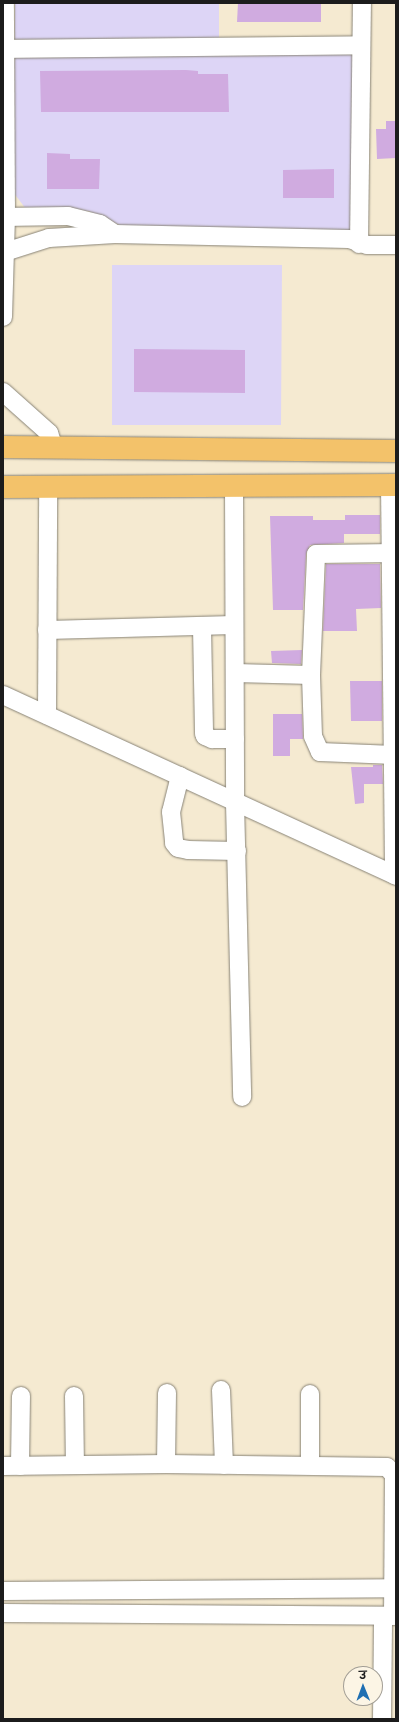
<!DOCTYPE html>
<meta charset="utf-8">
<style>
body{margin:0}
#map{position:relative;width:399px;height:1722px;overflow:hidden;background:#f5ead1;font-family:Mali,"Playpen Sans Deva",sans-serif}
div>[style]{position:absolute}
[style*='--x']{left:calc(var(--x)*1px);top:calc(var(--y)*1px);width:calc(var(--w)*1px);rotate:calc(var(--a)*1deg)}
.built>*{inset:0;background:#ddd5f6}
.building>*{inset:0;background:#d0abe0}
.roads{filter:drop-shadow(0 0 1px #888376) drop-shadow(0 0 1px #888376)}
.minor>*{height:18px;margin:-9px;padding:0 9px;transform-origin:9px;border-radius:9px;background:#fff}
.major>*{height:22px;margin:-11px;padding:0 11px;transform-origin:11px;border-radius:11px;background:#f3c26a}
span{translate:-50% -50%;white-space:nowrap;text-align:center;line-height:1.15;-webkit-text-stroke:4px #fcf5e5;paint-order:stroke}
.frame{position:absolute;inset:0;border:4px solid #1c1c1c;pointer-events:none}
.north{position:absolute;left:343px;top:1666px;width:40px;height:40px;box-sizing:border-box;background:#fcf5e5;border:1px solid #a29e95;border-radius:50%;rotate:359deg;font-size:11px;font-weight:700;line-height:16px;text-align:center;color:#1c1c1c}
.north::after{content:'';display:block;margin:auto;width:14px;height:18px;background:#1f6fb2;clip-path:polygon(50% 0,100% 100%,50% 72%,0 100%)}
</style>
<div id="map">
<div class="built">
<i style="clip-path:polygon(15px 3px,219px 3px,219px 38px,354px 38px,354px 231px,131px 230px,88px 211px,26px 209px,13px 192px)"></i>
<i style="clip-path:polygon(112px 265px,282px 265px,281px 425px,112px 425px)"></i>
</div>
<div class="building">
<i style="clip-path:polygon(238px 3px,321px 3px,321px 22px,237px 22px)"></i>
<i style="clip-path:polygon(186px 70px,198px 71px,198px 74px,228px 74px,229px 112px,41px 112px,40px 71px)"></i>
<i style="clip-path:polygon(386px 121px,396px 121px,396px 158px,377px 159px,376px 129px,386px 129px)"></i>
<i style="clip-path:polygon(47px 153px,70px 154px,70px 159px,100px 159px,99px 189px,47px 189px)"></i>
<i style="clip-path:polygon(334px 169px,334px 198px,283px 198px,283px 170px)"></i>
<i style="clip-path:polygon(134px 349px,245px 350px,245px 393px,134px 392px)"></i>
<i style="clip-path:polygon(345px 515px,380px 515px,380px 534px,344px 534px,344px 543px,310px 545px,306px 554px,303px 610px,273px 610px,270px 516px,313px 516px,313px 520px,345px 520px)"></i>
<i style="clip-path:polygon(326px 564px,380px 564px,381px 608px,356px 609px,357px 631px,323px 631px)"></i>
<i style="clip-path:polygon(302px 650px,301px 664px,272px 663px,271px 651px)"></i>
<i style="clip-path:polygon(350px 681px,382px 681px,382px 721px,351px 721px)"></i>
<i style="clip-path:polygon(273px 714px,302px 714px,303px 739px,290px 739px,290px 756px,273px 756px)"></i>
<i style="clip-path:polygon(373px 765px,382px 765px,383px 784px,364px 784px,364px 803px,355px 804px,351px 767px,373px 767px)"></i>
</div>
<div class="roads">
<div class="minor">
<i style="--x:5;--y:49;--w:356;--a:-0.6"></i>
<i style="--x:3;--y:217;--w:65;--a:-0.9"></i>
<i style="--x:68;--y:216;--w:33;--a:14"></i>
<i style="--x:100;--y:224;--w:18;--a:34"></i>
<i style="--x:359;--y:244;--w:241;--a:-89.3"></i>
<i style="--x:5;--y:252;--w:46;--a:-17.7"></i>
<i style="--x:49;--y:238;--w:66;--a:-3.5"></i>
<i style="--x:115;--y:234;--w:234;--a:1.2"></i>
<i style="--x:349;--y:239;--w:19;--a:18"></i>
<i style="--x:367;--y:245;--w:29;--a:0"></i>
<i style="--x:3;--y:317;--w:100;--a:-88.3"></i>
<i style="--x:6;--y:217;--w:214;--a:-90.3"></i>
<i style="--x:3;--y:392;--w:62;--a:41.7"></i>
<i style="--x:49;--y:433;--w:16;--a:72"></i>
<i style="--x:234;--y:485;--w:318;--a:89.8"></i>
<i style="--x:235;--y:803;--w:294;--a:88.6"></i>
<i style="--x:390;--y:485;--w:390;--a:89.4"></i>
<i style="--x:202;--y:627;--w:106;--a:88.9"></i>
<i style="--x:204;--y:733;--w:3;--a:72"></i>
<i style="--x:205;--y:736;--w:8;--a:23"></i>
<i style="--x:212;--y:739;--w:23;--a:0"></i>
<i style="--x:47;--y:630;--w:187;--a:-1.5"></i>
<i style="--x:235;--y:673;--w:76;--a:1.5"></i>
<i style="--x:3;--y:695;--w:433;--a:24.7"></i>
<i style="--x:47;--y:715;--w:229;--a:-89.7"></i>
<i style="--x:394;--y:755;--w:74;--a:-177.7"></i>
<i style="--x:320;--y:752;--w:17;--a:-114"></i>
<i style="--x:313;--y:736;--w:61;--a:-91.9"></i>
<i style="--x:311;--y:675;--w:121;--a:-87.6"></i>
<i style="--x:316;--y:554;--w:80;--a:-0.7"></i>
<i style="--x:180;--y:776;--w:37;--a:104"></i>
<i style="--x:171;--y:812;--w:31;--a:84"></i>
<i style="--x:174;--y:843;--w:6;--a:51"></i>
<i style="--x:178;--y:848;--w:10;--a:11"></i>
<i style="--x:188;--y:850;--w:49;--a:1.2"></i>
<i style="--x:221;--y:1390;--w:75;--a:87.7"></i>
<i style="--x:74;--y:1396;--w:69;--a:89.2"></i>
<i style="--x:166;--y:1464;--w:71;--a:-89.2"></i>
<i style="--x:310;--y:1465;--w:71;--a:-90"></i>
<i style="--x:3;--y:1466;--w:163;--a:-0.7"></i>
<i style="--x:166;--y:1464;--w:221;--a:0.8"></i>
<i style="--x:387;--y:1467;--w:11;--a:49"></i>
<i style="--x:394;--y:1475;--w:141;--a:90.4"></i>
<i style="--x:20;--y:1466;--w:70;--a:-89.2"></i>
<i style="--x:3;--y:1591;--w:393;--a:-0.4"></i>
<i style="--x:3;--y:1613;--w:393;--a:0.4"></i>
<i style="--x:382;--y:1719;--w:103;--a:-89.4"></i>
</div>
<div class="major">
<i style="--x:3;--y:447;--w:393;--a:0.6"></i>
<i style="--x:3;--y:487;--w:393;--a:-0.3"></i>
</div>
</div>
<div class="frame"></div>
<div class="north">उ</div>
</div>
